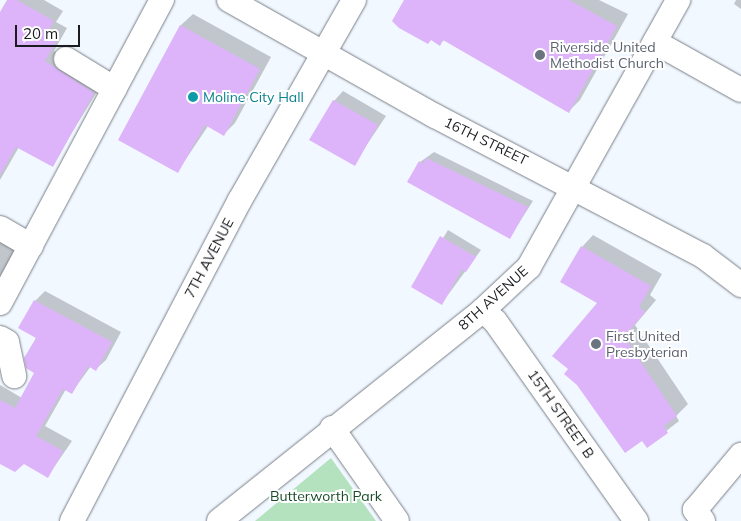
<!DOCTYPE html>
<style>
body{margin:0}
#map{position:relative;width:741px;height:521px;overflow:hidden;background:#f2f8ff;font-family:Mulish,sans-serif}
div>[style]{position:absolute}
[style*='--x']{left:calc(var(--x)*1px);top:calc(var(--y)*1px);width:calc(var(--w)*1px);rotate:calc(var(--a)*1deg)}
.green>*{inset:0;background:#b4e2be}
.shadow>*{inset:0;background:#0003}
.building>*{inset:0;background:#ddb4f9}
.roads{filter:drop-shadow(0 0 1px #797f87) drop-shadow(0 0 1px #797f87)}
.minor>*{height:24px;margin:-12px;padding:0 12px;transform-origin:12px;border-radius:12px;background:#fff}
.dots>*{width:14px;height:14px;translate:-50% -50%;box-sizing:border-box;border:2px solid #fff;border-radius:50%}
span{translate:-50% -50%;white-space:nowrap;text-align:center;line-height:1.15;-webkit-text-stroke:4px #fff;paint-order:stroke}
.worship-label{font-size:14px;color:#5b616d}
.left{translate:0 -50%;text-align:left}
.culture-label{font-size:14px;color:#0d838f}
.street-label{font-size:14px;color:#1a1c1f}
.park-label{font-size:14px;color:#184c29}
.scale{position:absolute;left:15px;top:25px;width:65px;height:22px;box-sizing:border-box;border:2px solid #1a1c1f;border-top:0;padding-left:6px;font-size:15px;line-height:18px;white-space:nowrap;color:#1a1c1f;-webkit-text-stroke:4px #fff;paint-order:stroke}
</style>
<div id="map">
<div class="green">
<i style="clip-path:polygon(331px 458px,376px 521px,255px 521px)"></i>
</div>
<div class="shadow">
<i style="clip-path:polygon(9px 0,44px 0,63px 11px,56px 22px,67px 28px,54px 51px,103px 82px,52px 165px,19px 147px,0 180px,0 15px)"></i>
<i style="clip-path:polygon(406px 0,599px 0,628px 14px,580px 100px,568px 112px,445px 39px,440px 44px)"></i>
<i style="clip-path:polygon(736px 0,741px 0,741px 9px,734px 4px)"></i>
<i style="clip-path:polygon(193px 14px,271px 57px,235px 123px,224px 134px,208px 126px,178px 171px,119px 140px,181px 25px)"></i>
<i style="clip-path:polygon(343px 91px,386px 116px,354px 164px,334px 101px)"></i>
<i style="clip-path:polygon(434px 152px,533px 201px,510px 237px,420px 162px)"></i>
<i style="clip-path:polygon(0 226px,20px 241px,0 277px)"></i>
<i style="clip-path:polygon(448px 230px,481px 250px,442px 303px,413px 287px)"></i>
<i style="clip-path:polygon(593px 235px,662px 274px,650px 295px,656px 300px,635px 325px,688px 404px,676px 416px,679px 421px,647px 446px,582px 247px)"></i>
<i style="clip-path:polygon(45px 291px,121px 332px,106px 360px,96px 369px,91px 366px,72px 392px,66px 389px,45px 426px,72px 441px,48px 476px,24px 463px,0 462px,0 385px,22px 398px,36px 372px,35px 301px)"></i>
</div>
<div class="building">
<i style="clip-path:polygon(7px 0,17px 0,54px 21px,47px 32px,58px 38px,45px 61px,94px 93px,53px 167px,16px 147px,0 175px,0 12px)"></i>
<i style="clip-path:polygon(404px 0,569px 0,617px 26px,569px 113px,443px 40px,440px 46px,431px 40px,428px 44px,399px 28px,392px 21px)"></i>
<i style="clip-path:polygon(180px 25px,260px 69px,224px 136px,205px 125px,178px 173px,118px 140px)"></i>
<i style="clip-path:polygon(333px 100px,378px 125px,355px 166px,309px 140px)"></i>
<i style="clip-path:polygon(426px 158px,528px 207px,510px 239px,407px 182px,419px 161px,423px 164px)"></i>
<i style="clip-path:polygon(440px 236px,476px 257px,466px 272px,462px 269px,442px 305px,411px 287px)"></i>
<i style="clip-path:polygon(581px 246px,651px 286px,639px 307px,645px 312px,624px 337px,677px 416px,664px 426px,668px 433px,647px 448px,642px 441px,625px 453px,577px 385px,564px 374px,568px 369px,552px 356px,597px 303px,560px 282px)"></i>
<i style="clip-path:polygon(34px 300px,112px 342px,96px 371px,88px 366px,72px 394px,63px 389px,36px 436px,63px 451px,48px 478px,24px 464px,15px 472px,0 464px,0 400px,15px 408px,34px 373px,26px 368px,24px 358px,36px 338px,18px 328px)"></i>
</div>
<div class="roads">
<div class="minor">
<i style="--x:229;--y:0;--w:236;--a:29.4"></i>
<i style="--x:435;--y:116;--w:302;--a:27.6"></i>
<i style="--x:703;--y:256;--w:48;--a:37.3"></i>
<i style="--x:655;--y:42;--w:98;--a:29.2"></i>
<i style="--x:66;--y:59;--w:57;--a:31.5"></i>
<i style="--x:0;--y:228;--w:36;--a:30"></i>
<i style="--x:0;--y:303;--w:344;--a:-61.9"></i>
<i style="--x:483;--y:310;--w:16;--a:43"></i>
<i style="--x:495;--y:321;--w:245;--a:54.8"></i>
<i style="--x:0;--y:338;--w:8;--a:30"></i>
<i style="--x:7;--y:342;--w:35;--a:78"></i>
<i style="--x:332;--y:428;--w:113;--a:55"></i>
<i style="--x:72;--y:521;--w:362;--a:-62.4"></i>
<i style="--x:240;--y:200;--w:230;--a:-60.3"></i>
<i style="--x:219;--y:521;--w:338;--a:-38.6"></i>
<i style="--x:483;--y:310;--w:63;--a:-43.1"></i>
<i style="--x:529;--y:267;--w:306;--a:-60.8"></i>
<i style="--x:703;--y:521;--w:14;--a:-126"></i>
<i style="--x:695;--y:510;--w:72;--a:-50.1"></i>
</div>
</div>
<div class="dots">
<i style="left:540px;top:55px;background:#6b7280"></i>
<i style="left:193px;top:97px;background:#0f9aa8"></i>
<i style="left:596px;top:344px;background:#6b7280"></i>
</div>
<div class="worship-label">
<span class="left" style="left:550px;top:55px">Riverside United<br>Methodist Church</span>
<span class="left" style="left:606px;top:344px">First United<br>Presbyterian</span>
</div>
<div class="culture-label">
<span class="left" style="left:203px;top:97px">Moline City Hall</span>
</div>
<div class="street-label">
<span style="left:486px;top:141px;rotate:26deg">16TH STREET</span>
<span style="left:209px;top:258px;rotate:-62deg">7TH AVENUE</span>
<span style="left:493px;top:298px;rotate:-42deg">8TH AVENUE</span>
<span style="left:561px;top:414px;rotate:55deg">15TH STREET B</span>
</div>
<div class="park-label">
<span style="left:326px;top:496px">Butterworth Park</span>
</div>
<div class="scale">20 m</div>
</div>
